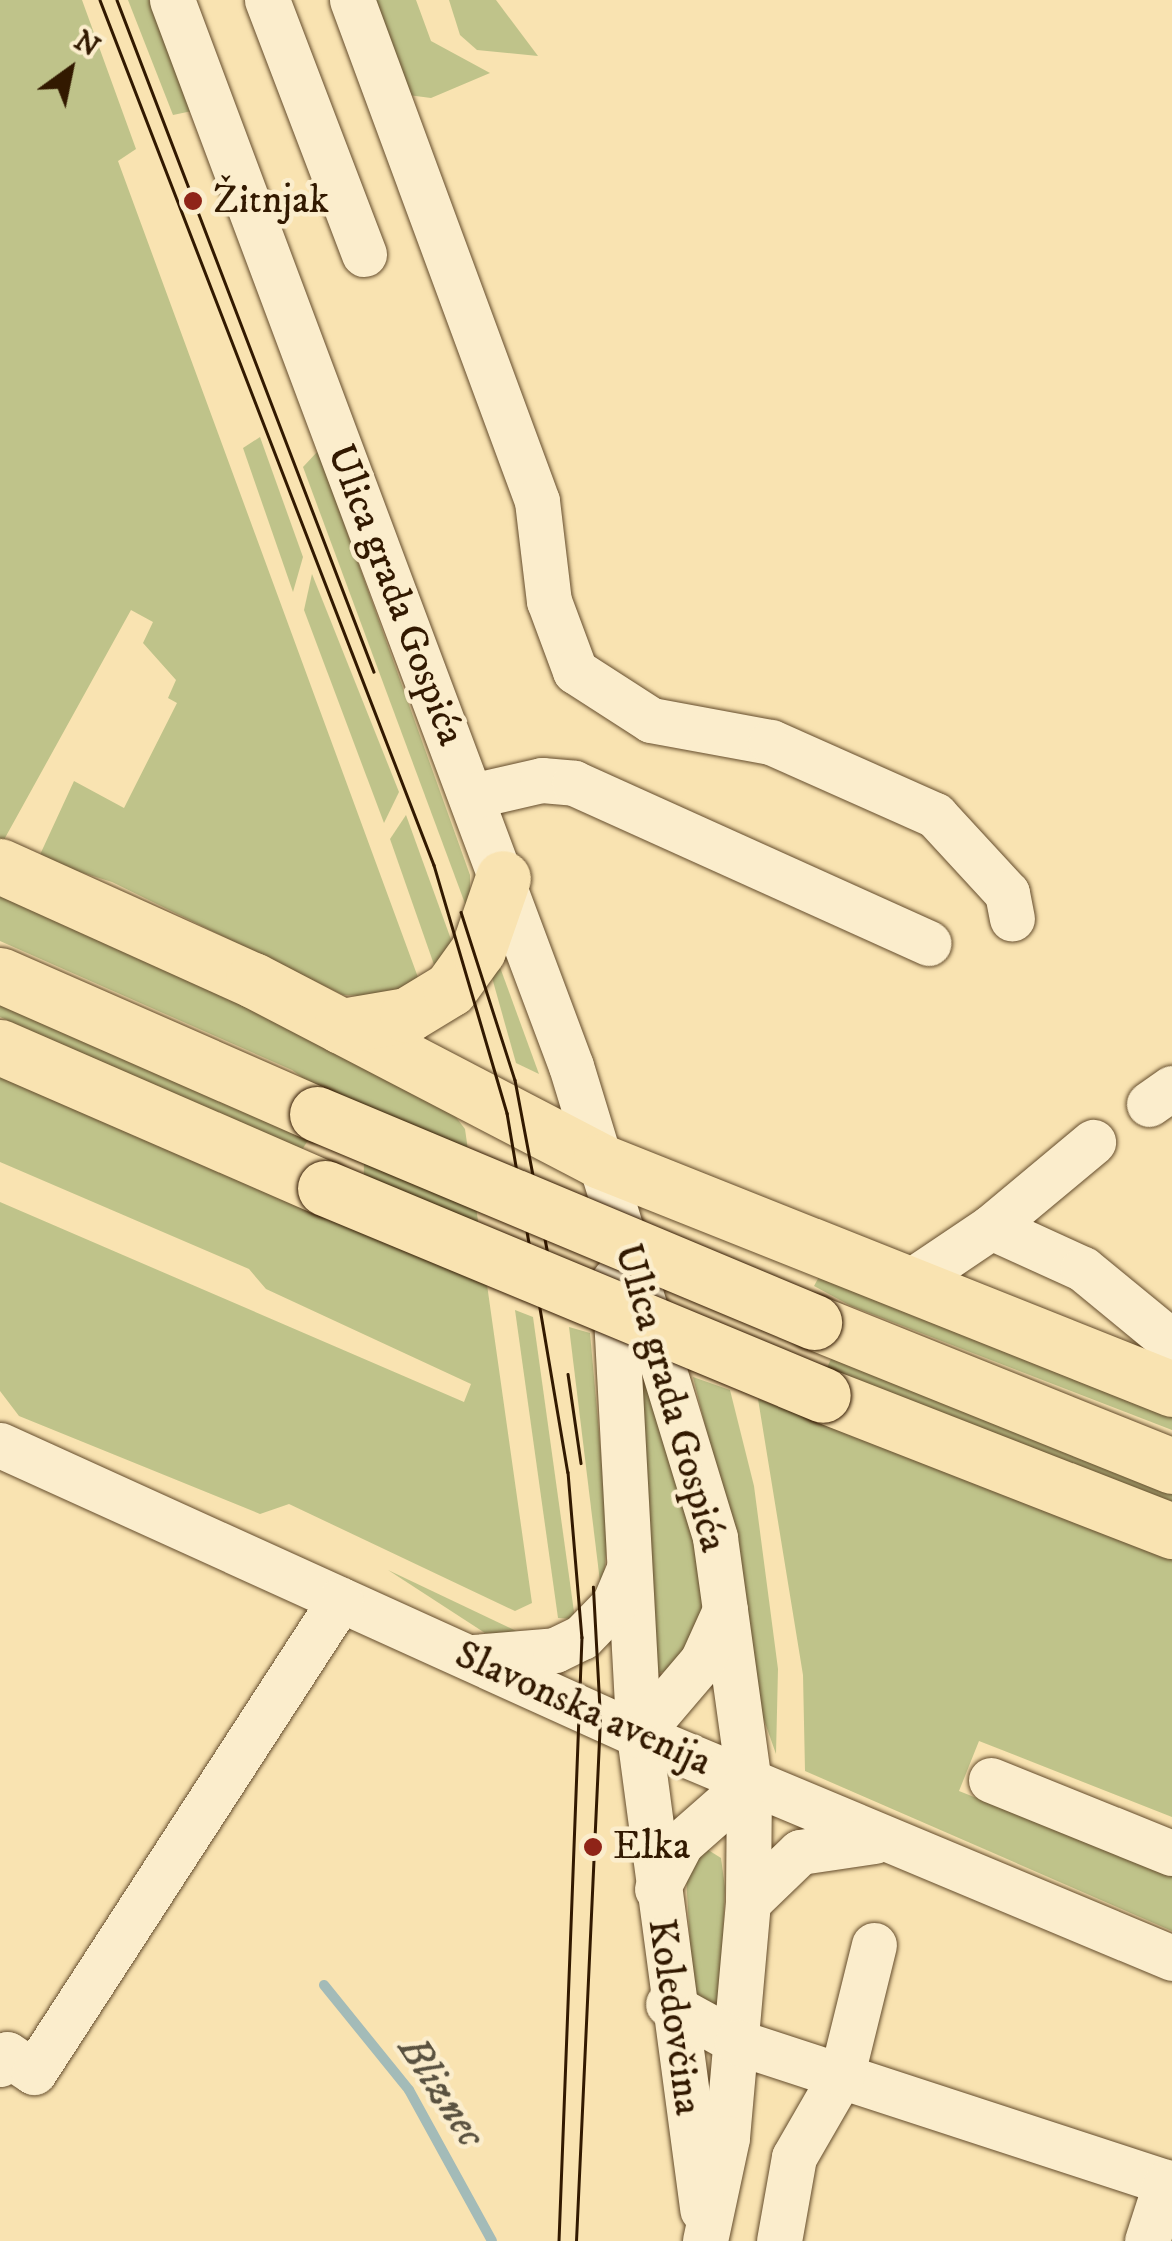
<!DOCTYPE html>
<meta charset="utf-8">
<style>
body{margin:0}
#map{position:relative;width:1172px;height:2241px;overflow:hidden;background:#f9e3b1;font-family:"IM FELL DW Pica",serif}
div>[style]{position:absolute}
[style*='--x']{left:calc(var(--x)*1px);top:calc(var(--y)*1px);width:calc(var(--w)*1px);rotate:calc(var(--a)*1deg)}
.green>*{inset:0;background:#bfc38a}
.stream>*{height:10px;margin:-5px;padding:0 5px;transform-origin:5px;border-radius:5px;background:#a3bbb8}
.roads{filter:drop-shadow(0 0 2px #644c2c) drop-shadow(0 0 2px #644c2c)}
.minor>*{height:45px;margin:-22.5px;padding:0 22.5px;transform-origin:22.5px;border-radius:22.5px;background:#fbedcc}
.major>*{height:55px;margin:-27.5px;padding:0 27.5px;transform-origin:27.5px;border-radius:27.5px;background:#f9e3b1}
.tram>*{height:2.5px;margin:-1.25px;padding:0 1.25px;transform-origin:1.25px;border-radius:1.25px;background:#321900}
.bridges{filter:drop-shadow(0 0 2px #321900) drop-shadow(0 0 2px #321900)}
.major-bridge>*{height:55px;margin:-27.5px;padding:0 27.5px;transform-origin:27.5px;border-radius:27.5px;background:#f9e3b1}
.dots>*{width:28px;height:28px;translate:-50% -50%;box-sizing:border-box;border:5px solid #fbedcc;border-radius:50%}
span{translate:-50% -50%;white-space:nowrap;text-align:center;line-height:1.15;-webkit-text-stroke:9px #fbedcc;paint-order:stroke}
.poi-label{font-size:40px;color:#321900}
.left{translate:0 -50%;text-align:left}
.street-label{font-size:40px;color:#321900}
.water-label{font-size:42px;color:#5a5240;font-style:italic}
.north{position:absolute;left:20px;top:20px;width:100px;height:100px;-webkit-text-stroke:8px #fbedcc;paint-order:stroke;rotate:33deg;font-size:28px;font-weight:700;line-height:40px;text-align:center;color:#321900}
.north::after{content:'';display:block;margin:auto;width:35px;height:45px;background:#321900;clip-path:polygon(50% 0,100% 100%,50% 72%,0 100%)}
</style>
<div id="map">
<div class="green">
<i style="clip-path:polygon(0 0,82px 0,136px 149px,118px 161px,419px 980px,382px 997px,343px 995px,112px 882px,38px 859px,74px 781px,124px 808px,177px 703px,168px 698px,176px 680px,143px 643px,153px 622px,131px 610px,0 847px)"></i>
<i style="clip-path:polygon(128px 0,149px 0,192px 111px,173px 115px)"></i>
<i style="clip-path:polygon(366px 0,416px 0,431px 41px,490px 73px,431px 98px,408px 95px)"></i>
<i style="clip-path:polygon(449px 0,496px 0,538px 56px,477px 50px,460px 35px)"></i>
<i style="clip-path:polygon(260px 437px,303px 557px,293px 592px,243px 448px)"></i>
<i style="clip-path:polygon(318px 451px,470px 875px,470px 917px,303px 467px)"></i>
<i style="clip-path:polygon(312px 574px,399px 792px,384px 823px,304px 610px)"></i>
<i style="clip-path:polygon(406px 815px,457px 956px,439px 979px,390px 839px)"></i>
<i style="clip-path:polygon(0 891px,82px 920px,446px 1104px,465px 1129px,532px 1603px,515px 1611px,289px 1504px,260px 1514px,19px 1416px,0 1391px,0 1202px,464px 1402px,471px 1384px,266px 1289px,249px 1269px,0 1162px,0 1068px,351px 1229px,363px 1221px,364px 1161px,338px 1104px,292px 1070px,0 941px)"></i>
<i style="clip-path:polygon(497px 959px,539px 1074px,516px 1063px,489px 967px)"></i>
<i style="clip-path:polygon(0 1003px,310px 1137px,302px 1150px,0 1017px)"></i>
<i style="clip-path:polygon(820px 1275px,1172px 1413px,1172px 1430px,851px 1306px,814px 1286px)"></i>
<i style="clip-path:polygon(515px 1310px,533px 1317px,575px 1619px,558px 1618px)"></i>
<i style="clip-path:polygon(569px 1327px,590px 1333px,608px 1532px,602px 1598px)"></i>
<i style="clip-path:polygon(634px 1347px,644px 1354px,703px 1578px,704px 1620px,670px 1671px,658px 1673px)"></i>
<i style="clip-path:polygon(835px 1350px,1172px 1487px,1172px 1510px,826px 1370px)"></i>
<i style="clip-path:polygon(693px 1377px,730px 1390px,754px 1486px,778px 1669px,776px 1754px,757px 1700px,734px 1542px)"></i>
<i style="clip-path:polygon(758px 1399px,1172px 1559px,1172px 1817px,979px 1741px,959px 1791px,1172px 1876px,1172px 1931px,805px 1771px,803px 1675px)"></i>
<i style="clip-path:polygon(388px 1570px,531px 1638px,485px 1633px)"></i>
<i style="clip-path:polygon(705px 1848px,721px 1858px,725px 1888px,720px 2011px,693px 1993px,686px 1876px)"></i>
</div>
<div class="stream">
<i style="--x:324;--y:1985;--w:135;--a:51"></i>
<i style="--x:409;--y:2090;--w:172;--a:61.2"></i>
</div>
<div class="roads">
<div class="minor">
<i style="--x:172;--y:0;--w:1138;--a:69.48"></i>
<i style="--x:571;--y:1066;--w:493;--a:73"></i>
<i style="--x:715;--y:1538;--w:247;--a:82.1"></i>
<i style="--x:749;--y:1783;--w:119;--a:90.5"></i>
<i style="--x:748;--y:1902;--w:237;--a:95.1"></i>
<i style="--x:727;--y:2138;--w:105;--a:102.1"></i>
<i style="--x:267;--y:0;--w:272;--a:69.1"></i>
<i style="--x:352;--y:0;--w:534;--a:69.73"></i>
<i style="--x:537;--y:501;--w:101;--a:83.2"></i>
<i style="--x:549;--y:601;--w:75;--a:69.6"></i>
<i style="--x:575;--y:671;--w:90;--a:32.8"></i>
<i style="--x:651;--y:720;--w:122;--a:10.4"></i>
<i style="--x:771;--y:742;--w:180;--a:24"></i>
<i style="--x:935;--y:815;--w:106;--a:47.3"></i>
<i style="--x:1007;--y:893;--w:26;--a:79"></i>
<i style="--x:472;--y:796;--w:72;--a:-12.9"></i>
<i style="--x:542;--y:780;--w:32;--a:5"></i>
<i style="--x:574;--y:783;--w:389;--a:24.3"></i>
<i style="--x:1149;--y:1104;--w:28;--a:-35"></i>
<i style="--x:991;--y:1227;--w:133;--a:-39.8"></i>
<i style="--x:614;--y:1280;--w:456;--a:86.9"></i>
<i style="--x:639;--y:1735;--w:479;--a:82.4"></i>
<i style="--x:908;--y:1283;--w:100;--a:-34"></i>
<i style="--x:991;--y:1227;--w:101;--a:24.5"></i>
<i style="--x:1083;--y:1269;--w:115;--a:39.4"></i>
<i style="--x:0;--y:1445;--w:702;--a:24.41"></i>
<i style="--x:639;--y:1735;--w:578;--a:22.7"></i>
<i style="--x:474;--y:1657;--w:81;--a:-4.9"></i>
<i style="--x:555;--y:1650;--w:30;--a:-26"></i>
<i style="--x:582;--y:1637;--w:46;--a:-45.9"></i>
<i style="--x:614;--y:1604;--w:36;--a:-67"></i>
<i style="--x:639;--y:1735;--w:97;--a:-49.6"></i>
<i style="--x:702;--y:1661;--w:56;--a:-65.7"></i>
<i style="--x:991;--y:1780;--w:195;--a:22"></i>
<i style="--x:657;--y:1889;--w:52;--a:-62.4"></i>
<i style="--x:681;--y:1843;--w:91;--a:-41.4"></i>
<i style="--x:748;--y:1902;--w:72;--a:-43.9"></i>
<i style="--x:800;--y:1852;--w:75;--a:-8.5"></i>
<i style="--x:668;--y:2004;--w:79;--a:28.8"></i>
<i style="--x:737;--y:2042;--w:451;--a:18.1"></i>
<i style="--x:1166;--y:2182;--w:62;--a:107.9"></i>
<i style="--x:0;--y:2064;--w:12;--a:-55"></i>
<i style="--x:7;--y:2054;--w:32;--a:34"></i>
<i style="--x:34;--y:2072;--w:563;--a:-57.04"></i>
<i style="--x:779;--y:2241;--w:85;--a:-79.9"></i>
<i style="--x:794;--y:2157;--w:96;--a:-60"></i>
<i style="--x:842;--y:2074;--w:133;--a:-76.1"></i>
</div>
<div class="major">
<i style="--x:0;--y:866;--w:277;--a:24.3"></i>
<i style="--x:253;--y:980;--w:391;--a:27.5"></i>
<i style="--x:600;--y:1161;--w:616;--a:21.73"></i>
<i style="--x:0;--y:975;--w:346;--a:23.7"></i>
<i style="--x:341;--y:1026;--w:67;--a:-9.5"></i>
<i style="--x:407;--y:1015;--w:50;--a:-31.2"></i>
<i style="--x:450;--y:989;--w:48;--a:-54.3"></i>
<i style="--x:478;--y:950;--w:76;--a:-70.9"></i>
<i style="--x:0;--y:1047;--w:354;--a:23.5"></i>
<i style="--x:814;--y:1322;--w:386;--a:21.9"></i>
<i style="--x:823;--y:1395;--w:375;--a:21.3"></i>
</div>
</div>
<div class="tram">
<i style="--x:100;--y:0;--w:927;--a:68.89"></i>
<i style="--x:434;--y:865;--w:259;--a:73.6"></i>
<i style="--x:507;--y:1113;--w:364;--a:80.4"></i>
<i style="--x:568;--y:1472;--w:166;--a:85.2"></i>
<i style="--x:582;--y:1637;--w:604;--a:92.18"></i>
<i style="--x:117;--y:0;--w:719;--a:69.07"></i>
<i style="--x:461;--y:912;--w:176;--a:72.2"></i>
<i style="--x:515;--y:1080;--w:183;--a:79.3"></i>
<i style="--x:568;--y:1374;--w:90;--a:81.7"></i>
<i style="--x:576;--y:2241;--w:524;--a:-87.37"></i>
<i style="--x:600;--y:1718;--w:131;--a:-93.1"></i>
</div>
<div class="bridges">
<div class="major-bridge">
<i style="--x:317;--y:1114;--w:539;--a:22.71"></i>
<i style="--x:325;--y:1188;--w:539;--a:22.57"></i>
</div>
</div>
<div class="dots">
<i style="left:193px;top:201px;background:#8f2418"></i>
<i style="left:593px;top:1847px;background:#8f2418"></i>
</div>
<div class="poi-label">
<span class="left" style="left:213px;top:201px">Žitnjak</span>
<span class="left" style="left:613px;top:1847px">Elka</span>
</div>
<div class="street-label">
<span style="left:395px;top:595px;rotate:69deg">Ulica grada Gospića</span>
<span style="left:670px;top:1398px;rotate:74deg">Ulica grada Gospića</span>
<span style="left:583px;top:1709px;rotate:24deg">Slavonska avenija</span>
<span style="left:674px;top:2017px;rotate:82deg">Koledovčina</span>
</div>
<div class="water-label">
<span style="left:441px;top:2092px;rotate:57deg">Bliznec</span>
</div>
<div class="north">N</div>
</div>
